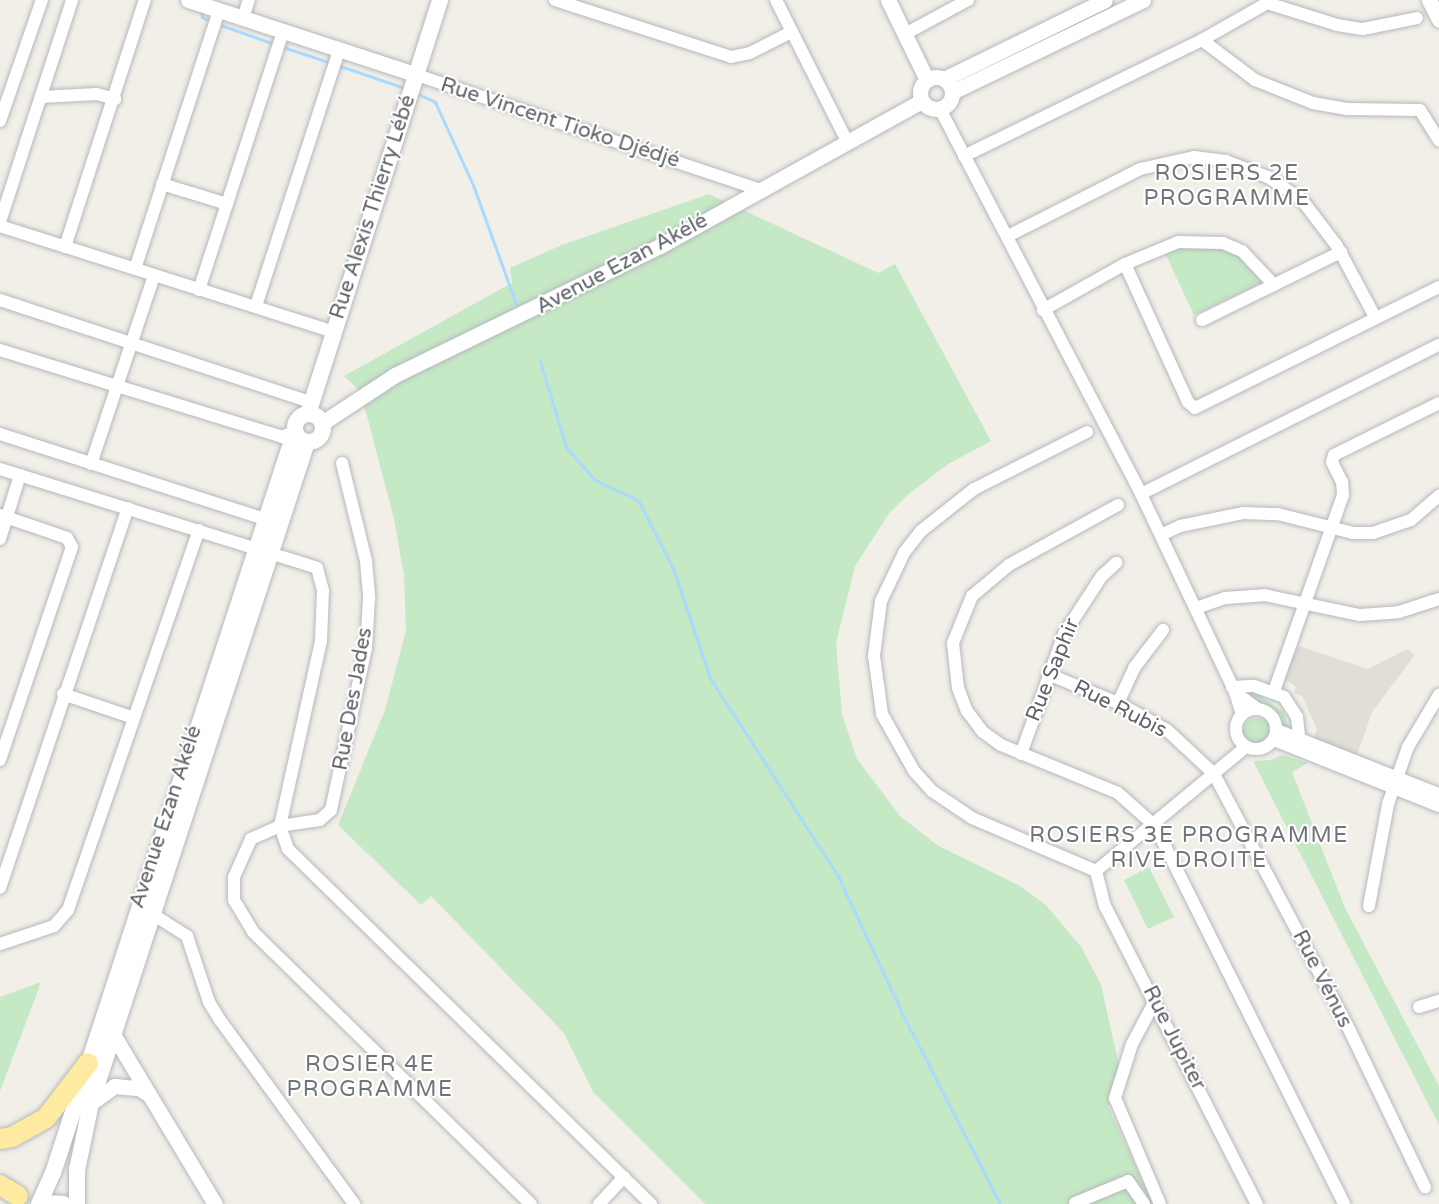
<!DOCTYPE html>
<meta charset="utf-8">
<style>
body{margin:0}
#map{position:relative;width:1439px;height:1204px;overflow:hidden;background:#f1efe8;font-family:"Varela Round",sans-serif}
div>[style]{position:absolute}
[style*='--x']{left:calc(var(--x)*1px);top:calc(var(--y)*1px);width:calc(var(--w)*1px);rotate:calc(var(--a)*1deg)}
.education>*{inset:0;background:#e1ded6}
.green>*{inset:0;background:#c5e8c5}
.round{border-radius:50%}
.stream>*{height:3px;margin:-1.5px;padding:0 1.5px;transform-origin:1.5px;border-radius:1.5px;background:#aadaff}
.roads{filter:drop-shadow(0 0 2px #b5b8bc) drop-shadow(0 0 2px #b5b8bc)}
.minor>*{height:12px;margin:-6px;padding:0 6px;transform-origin:6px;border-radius:6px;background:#fff}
.minor>.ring{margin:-6px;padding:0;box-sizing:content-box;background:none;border:12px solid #fff;border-radius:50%}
.tertiary>*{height:15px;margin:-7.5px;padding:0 7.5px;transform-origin:7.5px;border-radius:7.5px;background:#fff}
.tertiary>.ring{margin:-7.5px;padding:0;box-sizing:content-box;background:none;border:15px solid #fff;border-radius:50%}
.secondary>*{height:16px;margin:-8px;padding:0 8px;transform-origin:8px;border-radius:8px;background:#fff}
.secondary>.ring{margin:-8px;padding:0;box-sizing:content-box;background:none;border:16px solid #fff;border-radius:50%}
.trunk>*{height:20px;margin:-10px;padding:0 10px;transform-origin:10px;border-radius:10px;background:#feeaa1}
span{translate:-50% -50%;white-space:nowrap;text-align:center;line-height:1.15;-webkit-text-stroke:4.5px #fff;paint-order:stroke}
.street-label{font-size:21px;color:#5f6368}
.neighbourhood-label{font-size:22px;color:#70757a;letter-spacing:1.5px}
</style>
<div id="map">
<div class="education">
<i style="clip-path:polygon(1299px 646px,1368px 669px,1407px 649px,1415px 655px,1372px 712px,1356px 758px,1312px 743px,1317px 729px,1302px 696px,1294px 693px,1296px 687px,1282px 677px)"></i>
</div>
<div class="green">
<i style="clip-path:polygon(709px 194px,878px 273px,895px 264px,991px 441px,948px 464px,910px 493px,890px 512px,855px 566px,836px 643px,842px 714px,857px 759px,900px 816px,937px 845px,1020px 886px,1046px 905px,1082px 948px,1101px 985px,1120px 1070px,1108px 1106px,1153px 1204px,705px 1204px,593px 1092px,564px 1033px,431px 896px,421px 905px,338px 825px,385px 710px,406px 631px,404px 575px,394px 519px,366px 412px,357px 388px,344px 376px,512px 283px,510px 268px,562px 245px)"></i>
<i style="clip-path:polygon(1180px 246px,1223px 248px,1240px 257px,1263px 282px,1194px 315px,1164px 251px)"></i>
<i style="clip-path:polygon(1259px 690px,1262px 697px,1284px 712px,1289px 729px,1281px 728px,1273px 715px,1250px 699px,1252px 692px)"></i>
<i class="round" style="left:1243px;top:718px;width:28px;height:28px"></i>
<i style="clip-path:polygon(1282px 755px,1308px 763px,1292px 772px,1345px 908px,1439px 1086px,1439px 1125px,1253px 761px,1271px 760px)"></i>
<i style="clip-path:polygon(1149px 867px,1174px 917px,1148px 929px,1124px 880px)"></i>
<i style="clip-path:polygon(41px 982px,34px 1001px,0 1091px,0 997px)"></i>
</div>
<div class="stream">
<i style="--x:201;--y:8;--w:9;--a:84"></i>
<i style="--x:202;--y:17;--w:11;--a:27"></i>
<i style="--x:218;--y:24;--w:59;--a:19.7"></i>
<i style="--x:280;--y:46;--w:54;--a:18.4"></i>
<i style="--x:337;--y:65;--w:72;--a:18.7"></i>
<i style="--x:416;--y:93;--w:21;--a:25"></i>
<i style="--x:435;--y:102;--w:91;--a:65.4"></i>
<i style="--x:473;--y:185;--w:127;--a:70.1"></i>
<i style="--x:540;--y:361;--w:90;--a:73.2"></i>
<i style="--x:566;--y:447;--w:44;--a:48.7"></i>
<i style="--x:595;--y:480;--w:47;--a:24.9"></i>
<i style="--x:638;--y:500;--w:76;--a:62.8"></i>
<i style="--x:673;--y:568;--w:116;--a:71.4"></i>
<i style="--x:710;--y:678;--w:234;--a:57.1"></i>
<i style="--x:837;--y:874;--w:153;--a:64.9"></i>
<i style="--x:902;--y:1013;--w:215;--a:62.8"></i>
</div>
<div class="roads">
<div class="minor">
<i style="--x:555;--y:0;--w:185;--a:17.9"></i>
<i style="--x:731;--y:57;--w:19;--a:-12"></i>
<i style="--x:750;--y:53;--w:46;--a:-27.1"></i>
<i style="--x:776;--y:0;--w:158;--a:63.3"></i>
<i style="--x:243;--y:18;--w:19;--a:-72"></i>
<i style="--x:905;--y:34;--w:72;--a:-28.4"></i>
<i style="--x:1202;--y:40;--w:66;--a:37"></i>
<i style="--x:1255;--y:80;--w:62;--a:21.6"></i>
<i style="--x:1313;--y:103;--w:36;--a:10"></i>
<i style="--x:1348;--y:109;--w:72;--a:0.8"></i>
<i style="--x:1420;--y:110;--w:36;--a:58"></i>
<i style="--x:417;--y:75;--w:363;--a:18.5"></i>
<i style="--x:41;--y:97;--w:56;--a:-3.1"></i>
<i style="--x:97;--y:94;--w:19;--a:16"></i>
<i style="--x:940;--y:109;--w:434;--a:62.4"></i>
<i style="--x:1141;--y:494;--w:219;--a:64.6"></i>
<i style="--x:1235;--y:692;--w:24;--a:73"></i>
<i style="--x:0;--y:121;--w:128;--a:-70.9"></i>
<i style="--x:964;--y:156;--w:265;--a:-26"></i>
<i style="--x:1202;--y:40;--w:75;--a:-29.6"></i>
<i style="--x:1267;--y:3;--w:73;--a:17.4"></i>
<i style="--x:1337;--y:25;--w:26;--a:9"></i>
<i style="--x:1363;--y:29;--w:55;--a:-11.5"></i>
<i style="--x:162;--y:184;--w:68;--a:17.1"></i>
<i style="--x:0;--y:222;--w:233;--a:-72"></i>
<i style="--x:0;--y:226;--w:348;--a:17.6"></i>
<i style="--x:1008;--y:236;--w:148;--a:-26.9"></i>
<i style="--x:1140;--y:169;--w:55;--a:-12.5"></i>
<i style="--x:1194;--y:157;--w:32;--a:7"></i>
<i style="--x:1226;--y:161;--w:45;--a:20.9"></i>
<i style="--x:1268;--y:177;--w:41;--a:34.1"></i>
<i style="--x:1302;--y:200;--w:58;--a:52.7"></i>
<i style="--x:1337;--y:246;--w:81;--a:61.8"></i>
<i style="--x:65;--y:247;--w:260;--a:-72.1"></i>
<i style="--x:1125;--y:264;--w:152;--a:65.5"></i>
<i style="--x:1188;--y:402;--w:9;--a:41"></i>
<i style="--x:1195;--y:408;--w:272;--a:-26.4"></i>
<i style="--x:135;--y:269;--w:272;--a:-72"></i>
<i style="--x:199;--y:290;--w:272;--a:-72"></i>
<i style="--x:0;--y:300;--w:327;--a:18.2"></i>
<i style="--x:256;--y:306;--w:269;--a:-72"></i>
<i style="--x:1043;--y:310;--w:94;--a:-29.3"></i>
<i style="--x:1125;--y:264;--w:57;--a:-22.5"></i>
<i style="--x:1178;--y:242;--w:45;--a:1.3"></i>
<i style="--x:1223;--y:243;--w:21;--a:23"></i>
<i style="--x:1242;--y:251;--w:47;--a:46.7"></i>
<i style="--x:1202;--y:320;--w:155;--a:-26.1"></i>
<i style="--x:0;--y:350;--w:295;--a:17.1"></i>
<i style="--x:282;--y:437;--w:14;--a:-25"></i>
<i style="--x:1087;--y:432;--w:127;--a:153.2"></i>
<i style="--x:974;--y:489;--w:68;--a:141.6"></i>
<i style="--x:921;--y:531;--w:28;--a:128"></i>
<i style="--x:904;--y:553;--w:53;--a:115.6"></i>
<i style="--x:881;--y:601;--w:55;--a:97.3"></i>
<i style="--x:874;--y:656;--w:59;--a:82.1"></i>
<i style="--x:882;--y:714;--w:65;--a:60.7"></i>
<i style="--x:914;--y:771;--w:27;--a:48"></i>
<i style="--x:932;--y:791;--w:48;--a:34"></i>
<i style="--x:972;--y:818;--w:135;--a:23.1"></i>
<i style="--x:0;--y:434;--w:278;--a:17.8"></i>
<i style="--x:342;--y:463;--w:101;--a:76.2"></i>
<i style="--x:366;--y:561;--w:38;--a:85"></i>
<i style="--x:369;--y:599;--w:49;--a:93.5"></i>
<i style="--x:366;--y:648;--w:166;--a:102.2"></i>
<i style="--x:331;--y:810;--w:15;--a:138"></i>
<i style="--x:320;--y:820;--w:40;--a:171.5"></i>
<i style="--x:280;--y:826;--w:32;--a:156"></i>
<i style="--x:251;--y:839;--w:42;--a:114.1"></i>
<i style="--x:234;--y:877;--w:23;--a:90"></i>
<i style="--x:234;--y:900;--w:37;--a:59"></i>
<i style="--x:253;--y:932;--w:389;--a:44.4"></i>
<i style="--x:91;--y:464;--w:198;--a:-71.5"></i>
<i style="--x:0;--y:469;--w:332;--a:17.3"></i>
<i style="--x:317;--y:568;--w:24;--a:75"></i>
<i style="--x:323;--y:591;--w:50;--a:92.3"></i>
<i style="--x:321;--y:641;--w:189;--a:102.5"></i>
<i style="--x:280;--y:826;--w:24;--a:71"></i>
<i style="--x:288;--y:849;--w:508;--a:44.36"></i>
<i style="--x:1141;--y:494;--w:333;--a:-26.6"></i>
<i style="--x:1118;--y:505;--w:124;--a:151.2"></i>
<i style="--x:1009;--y:565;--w:48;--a:140"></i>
<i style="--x:972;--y:596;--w:51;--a:112"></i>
<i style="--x:953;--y:643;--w:45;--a:83.7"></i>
<i style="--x:958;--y:688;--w:25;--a:69"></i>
<i style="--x:967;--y:711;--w:26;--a:53"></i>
<i style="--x:983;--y:732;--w:22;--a:36"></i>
<i style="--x:1001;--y:745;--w:126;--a:22.3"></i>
<i style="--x:1118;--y:793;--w:50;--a:41.7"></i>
<i style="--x:1155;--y:826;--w:423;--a:63.4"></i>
<i style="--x:0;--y:515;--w:71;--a:18.9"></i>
<i style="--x:67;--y:538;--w:10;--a:61"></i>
<i style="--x:72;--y:547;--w:225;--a:108.7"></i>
<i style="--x:1161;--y:535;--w:21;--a:-25"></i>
<i style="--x:1180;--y:526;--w:64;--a:-11.7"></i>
<i style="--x:1243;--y:513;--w:35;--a:2"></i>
<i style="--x:1278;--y:514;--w:77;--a:14.2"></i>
<i style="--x:1353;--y:533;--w:20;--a:0"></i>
<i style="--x:1373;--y:533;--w:40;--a:-18.9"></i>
<i style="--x:1411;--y:520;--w:37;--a:-41"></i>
<i style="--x:0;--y:539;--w:67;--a:-72.6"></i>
<i style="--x:1196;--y:608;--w:31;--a:-19"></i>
<i style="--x:1225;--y:598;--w:39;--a:-4"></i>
<i style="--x:1264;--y:595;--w:98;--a:11.8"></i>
<i style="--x:1360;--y:615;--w:39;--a:-4"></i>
<i style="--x:1399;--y:612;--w:42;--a:-18"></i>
<i style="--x:1048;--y:674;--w:76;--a:22.5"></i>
<i style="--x:1118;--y:703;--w:56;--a:28.9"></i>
<i style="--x:1167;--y:730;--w:64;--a:43.1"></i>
<i style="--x:1214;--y:774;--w:286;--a:62.1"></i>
<i style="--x:1348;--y:1027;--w:178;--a:64.3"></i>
<i style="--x:1232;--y:687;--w:22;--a:-3"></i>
<i style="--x:1254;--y:686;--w:32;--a:20"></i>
<i style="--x:1284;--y:697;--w:24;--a:57"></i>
<i style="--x:1297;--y:717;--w:30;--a:84"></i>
<i style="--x:1274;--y:691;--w:208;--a:-70.6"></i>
<i style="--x:1343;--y:495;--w:13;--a:-94"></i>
<i style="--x:1342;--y:482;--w:22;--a:-117"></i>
<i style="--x:1332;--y:462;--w:7;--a:-74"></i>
<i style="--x:1334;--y:455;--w:117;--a:-26.3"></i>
<i style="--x:1235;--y:692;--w:26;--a:37"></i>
<i style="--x:63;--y:694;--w:75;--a:18.7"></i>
<i style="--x:1118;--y:703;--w:38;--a:-65"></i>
<i style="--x:1134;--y:668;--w:48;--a:-52.7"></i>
<i class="ring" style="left:1236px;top:709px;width:28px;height:28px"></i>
<i style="--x:1277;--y:730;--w:174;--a:21.6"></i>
<i style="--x:1274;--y:740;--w:178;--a:21.8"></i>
<i style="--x:1021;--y:754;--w:127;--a:-70.3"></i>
<i style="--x:1064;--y:634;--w:68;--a:-57"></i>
<i style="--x:1101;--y:577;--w:21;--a:-43"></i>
<i style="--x:1096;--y:871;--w:36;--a:76"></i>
<i style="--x:1105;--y:906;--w:335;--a:63"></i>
<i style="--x:1096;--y:871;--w:195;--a:-39.6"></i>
<i style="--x:0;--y:888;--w:401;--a:-71.4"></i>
<i style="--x:1369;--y:906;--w:104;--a:-79.4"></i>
<i style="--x:1388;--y:804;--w:60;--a:-70.7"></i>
<i style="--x:1408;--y:747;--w:61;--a:-59.2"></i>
<i style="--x:146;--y:910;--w:49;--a:32.4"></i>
<i style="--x:187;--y:936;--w:70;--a:71.6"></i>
<i style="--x:209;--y:1002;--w:21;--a:59"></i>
<i style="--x:220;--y:1020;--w:228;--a:53.9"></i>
<i style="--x:0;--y:944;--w:57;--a:-18.4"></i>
<i style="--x:54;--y:926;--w:21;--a:-49"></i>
<i style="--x:68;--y:910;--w:402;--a:-71"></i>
<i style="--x:1155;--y:1001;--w:49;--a:118.1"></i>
<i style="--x:1132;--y:1044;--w:57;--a:107.5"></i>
<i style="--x:1115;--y:1098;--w:115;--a:67"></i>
<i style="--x:1419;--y:1007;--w:21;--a:-17"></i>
<i style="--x:1075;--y:1203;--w:57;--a:-22.5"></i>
<i style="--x:1128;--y:1181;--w:28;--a:55"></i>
<i style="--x:599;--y:1204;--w:37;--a:-47"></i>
</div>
<div class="tertiary">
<i style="--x:188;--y:0;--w:241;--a:18.1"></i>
<i style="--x:888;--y:0;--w:89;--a:64"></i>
<i style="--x:1429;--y:0;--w:22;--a:63"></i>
<i class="ring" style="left:920px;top:77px;width:17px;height:17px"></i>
<i style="--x:944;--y:79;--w:179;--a:-26.1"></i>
<i style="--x:952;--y:92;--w:212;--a:-25.7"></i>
<i style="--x:322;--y:423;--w:87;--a:-33.3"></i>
<i style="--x:395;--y:375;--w:295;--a:-26"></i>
<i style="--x:660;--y:246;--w:299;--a:-29"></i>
<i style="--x:114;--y:1036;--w:196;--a:59"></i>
<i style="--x:91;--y:1103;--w:29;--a:-36"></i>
<i style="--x:114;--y:1086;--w:25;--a:5"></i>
<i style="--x:139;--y:1088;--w:11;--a:34"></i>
</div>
<div class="secondary">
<i style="--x:308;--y:414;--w:435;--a:-72.3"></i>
<i class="ring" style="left:295px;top:414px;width:12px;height:12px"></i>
<i style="--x:40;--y:1203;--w:23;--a:2"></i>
<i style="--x:39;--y:1204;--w:34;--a:-66"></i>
<i style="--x:53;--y:1173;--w:780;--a:-71.94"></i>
<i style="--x:77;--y:1204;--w:34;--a:-90"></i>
<i style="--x:77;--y:1170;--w:68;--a:-78.2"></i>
<i style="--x:91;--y:1103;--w:695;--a:-71.9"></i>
</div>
<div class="trunk">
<i style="--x:0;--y:1139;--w:12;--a:-9"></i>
<i style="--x:12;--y:1137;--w:39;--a:-29"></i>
<i style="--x:46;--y:1118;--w:69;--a:-52.6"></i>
<i style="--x:0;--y:1185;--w:21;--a:31"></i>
</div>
</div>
<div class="street-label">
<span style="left:560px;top:123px;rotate:18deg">Rue Vincent Tioko Djédjé</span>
<span style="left:373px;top:207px;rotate:-72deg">Rue Alexis Thierry Lébé</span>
<span style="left:622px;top:264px;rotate:-28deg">Avenue Ezan Akélé</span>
<span style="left:1053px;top:670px;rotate:-68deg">Rue Saphir</span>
<span style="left:353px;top:699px;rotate:-80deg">Rue Des Jades</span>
<span style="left:1120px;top:709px;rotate:27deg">Rue Rubis</span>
<span style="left:166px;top:817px;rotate:-72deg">Avenue Ezan Akélé</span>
<span style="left:1322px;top:979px;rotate:63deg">Rue Vénus</span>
<span style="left:1174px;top:1038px;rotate:63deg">Rue Jupiter</span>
</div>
<div class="neighbourhood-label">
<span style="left:1227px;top:186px">ROSIERS 2E<br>PROGRAMME</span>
<span style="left:1189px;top:848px">ROSIERS 3E PROGRAMME<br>RIVE DROITE</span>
<span style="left:370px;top:1077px">ROSIER 4E<br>PROGRAMME</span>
</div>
</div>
